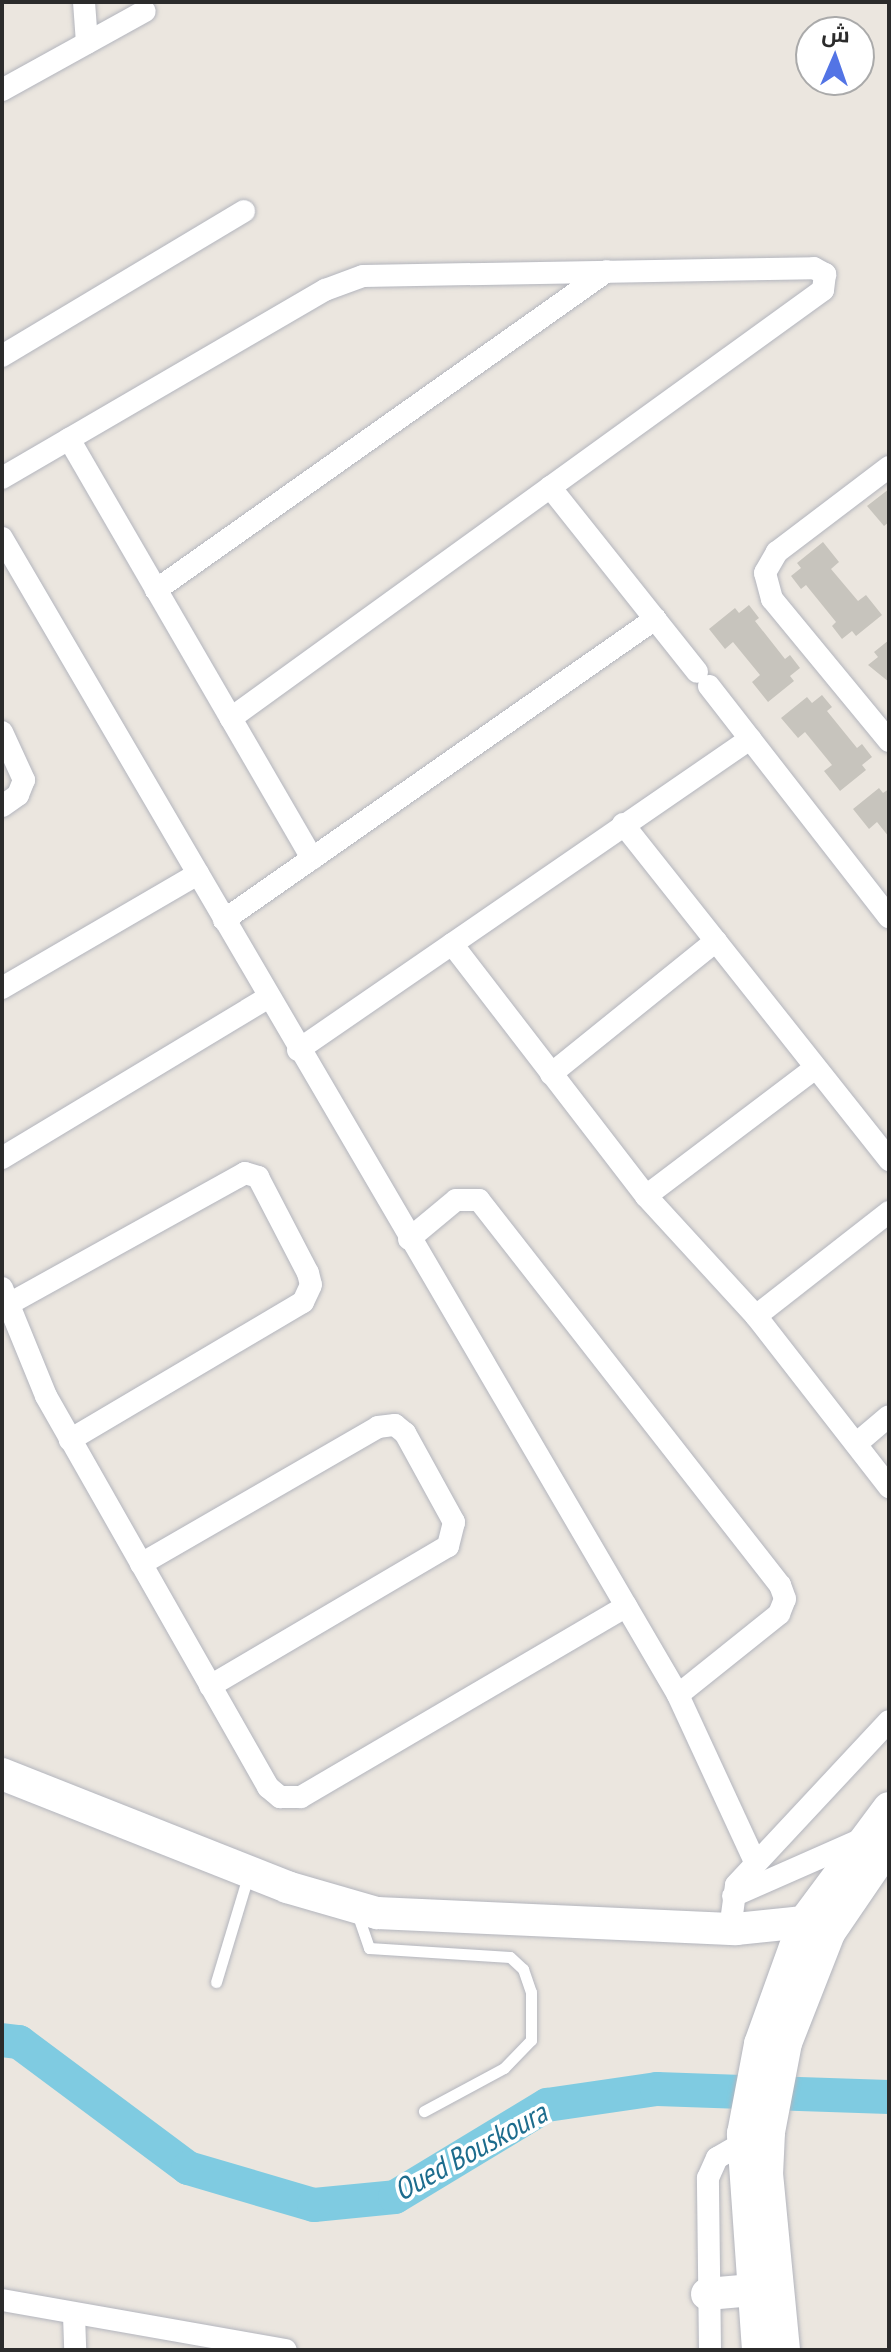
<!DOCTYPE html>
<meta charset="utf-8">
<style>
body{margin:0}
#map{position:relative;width:891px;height:2352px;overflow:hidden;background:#ebe6df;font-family:"PT Sans Narrow",Cairo,sans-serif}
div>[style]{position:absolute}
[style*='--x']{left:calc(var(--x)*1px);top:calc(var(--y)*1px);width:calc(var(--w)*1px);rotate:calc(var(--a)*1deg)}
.river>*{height:34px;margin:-17px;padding:0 17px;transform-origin:17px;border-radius:17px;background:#7fcbe1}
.building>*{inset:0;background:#c7c4bd}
.roads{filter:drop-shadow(0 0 2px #b3b5bd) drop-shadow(0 0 2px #b3b5bd)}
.lane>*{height:11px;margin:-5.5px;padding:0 5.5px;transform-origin:5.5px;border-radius:5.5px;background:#fff}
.street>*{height:22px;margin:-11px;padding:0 11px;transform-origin:11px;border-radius:11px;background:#fff}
.secondary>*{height:32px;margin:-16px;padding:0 16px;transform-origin:16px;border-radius:16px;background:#fff}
span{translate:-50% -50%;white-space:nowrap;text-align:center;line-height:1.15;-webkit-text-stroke:7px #fff;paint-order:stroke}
.water-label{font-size:30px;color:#1d6c8d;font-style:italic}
.frame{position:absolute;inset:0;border:4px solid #2b2b2b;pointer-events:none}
.north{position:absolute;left:795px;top:16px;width:80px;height:80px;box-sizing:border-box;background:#fff;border:2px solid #aaa;border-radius:50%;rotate:2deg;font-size:22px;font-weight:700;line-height:32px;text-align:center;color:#2b2b2b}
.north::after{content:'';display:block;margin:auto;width:28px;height:36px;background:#5374e5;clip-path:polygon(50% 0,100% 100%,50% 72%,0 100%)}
</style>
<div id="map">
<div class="river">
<i style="--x:2;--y:2040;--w:17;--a:7"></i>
<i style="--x:19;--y:2042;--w:211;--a:36.7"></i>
<i style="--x:188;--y:2168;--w:131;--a:16.4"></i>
<i style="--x:314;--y:2205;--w:81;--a:-5.6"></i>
<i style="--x:395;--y:2197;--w:178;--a:-31.2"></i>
<i style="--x:547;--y:2105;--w:111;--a:-8.3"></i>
<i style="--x:657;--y:2089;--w:232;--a:2"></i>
</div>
<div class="building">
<i style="clip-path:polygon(889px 489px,889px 522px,884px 526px,867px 506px)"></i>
<i style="clip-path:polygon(823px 542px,839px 562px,831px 569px,858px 601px,866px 595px,882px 615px,856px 636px,852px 631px,842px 639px,832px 626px,836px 622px,806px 585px,801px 589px,791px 576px,801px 568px,797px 563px)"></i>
<i style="clip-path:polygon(749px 605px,759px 618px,755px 621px,785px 659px,790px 655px,800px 668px,790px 676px,794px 681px,768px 702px,752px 682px,760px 675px,733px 642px,725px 649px,709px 629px,735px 608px,739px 613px)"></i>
<i style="clip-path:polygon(889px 640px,889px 682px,868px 665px,878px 657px,874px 652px)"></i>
<i style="clip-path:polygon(822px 695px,832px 707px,827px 711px,857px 748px,862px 744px,872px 757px,862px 765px,866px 770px,840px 791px,824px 771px,832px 765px,805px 732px,798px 738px,781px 718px,807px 697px,812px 703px)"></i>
<i style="clip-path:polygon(879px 788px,883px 793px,889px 789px,889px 837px,877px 822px,869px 829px,853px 809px)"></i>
</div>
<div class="roads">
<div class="lane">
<i style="--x:357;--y:1913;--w:37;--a:71"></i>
<i style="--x:369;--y:1948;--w:141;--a:3.7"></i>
<i style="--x:510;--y:1957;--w:18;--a:43"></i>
<i style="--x:523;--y:1969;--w:24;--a:71"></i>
<i style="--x:531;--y:1992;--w:48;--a:90"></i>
<i style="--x:531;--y:2040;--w:39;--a:134"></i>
<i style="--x:504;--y:2068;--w:91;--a:151.7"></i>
<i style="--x:216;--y:1982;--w:111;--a:-73.2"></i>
</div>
<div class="street">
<i style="--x:84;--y:2;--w:41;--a:85.8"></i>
<i style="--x:2;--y:90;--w:163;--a:-28.9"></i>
<i style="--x:2;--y:356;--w:282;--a:-30.9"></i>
<i style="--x:69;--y:439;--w:485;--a:59.9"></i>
<i style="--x:889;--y:467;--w:141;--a:142.8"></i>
<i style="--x:777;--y:552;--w:24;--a:120"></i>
<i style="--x:765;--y:573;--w:27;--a:75"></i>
<i style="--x:772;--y:599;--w:184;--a:50.5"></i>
<i style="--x:2;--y:478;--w:374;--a:-30.2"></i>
<i style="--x:325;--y:290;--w:40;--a:-20.2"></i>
<i style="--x:363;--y:276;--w:451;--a:-1"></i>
<i style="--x:814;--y:268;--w:13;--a:29"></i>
<i style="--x:825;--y:274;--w:16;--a:97"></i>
<i style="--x:823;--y:290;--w:731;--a:144.13"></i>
<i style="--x:550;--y:487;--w:236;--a:51.5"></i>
<i style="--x:2;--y:538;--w:1340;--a:59.7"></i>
<i style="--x:678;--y:1695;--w:184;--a:65.2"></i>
<i style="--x:156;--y:590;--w:552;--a:-35.27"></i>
<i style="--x:709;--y:686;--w:293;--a:52.1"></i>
<i style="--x:2;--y:732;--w:53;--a:65.4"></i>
<i style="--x:24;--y:780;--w:16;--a:112"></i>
<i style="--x:18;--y:795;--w:19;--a:145"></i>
<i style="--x:623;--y:824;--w:429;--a:51.6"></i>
<i style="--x:224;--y:920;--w:526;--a:-34.93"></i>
<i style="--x:452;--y:944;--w:318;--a:52.4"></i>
<i style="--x:646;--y:1196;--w:163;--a:47.5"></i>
<i style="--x:756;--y:1316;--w:217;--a:52.1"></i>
<i style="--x:2;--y:988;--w:227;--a:-30.2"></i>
<i style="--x:298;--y:1050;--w:549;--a:-34.53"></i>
<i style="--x:551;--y:1074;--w:212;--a:-38.9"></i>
<i style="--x:2;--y:1158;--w:312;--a:-31.1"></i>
<i style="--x:646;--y:1196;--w:212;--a:-37.1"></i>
<i style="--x:409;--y:1239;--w:61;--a:-39.7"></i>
<i style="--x:456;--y:1200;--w:23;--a:0"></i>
<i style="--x:479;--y:1200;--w:489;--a:52"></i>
<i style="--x:780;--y:1585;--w:15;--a:70"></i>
<i style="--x:785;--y:1599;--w:16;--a:112"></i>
<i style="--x:779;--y:1614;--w:129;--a:141.3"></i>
<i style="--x:2;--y:1288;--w:117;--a:67.8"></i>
<i style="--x:46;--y:1396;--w:450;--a:60.4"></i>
<i style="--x:268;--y:1787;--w:16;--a:40"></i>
<i style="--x:280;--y:1797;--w:21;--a:0"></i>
<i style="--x:301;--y:1797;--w:377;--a:-30.4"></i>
<i style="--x:7;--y:1305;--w:272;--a:-29"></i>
<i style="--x:245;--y:1173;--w:14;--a:17"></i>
<i style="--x:258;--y:1177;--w:108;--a:62.5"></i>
<i style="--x:308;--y:1273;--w:12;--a:76"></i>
<i style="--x:311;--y:1285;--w:19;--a:115"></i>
<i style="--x:303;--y:1302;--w:271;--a:149.4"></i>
<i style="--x:756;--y:1316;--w:169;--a:-38"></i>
<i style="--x:856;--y:1444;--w:43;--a:-40.3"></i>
<i style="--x:141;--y:1564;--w:274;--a:-30"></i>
<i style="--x:378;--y:1427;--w:17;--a:-7"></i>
<i style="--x:395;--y:1425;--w:13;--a:39"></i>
<i style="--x:405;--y:1433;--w:102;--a:61.2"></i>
<i style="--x:454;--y:1522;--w:25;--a:104"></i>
<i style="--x:448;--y:1546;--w:276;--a:149.5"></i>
<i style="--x:733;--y:1896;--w:141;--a:-23.8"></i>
<i style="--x:730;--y:1929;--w:44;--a:-82.2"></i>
<i style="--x:736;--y:1885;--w:224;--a:-47"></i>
<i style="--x:2;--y:2300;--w:288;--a:10"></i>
<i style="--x:74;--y:2315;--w:35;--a:88"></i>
<i style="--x:710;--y:2350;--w:172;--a:-90.7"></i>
<i style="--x:708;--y:2178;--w:22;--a:-66"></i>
<i style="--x:717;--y:2158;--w:30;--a:-30"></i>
</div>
<div class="secondary">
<i style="--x:2;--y:1774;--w:307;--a:21.6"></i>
<i style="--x:287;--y:1887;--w:94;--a:16.1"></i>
<i style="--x:377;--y:1913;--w:359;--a:2.6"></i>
<i style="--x:736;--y:1929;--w:68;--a:-5.9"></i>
<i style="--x:804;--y:1922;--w:27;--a:24"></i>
<i style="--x:707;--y:2294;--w:46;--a:-5"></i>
<i style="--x:758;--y:2350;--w:217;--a:-94"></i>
<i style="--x:743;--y:2134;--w:92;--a:-79.3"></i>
<i style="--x:760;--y:2044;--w:130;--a:-70.2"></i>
<i style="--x:804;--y:1922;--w:142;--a:-53.3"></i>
<i style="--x:784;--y:2350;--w:176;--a:-95.5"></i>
<i style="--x:767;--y:2175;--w:43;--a:-87.3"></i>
<i style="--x:769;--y:2132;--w:91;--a:-79.2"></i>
<i style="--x:786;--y:2043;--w:118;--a:-68.6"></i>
<i style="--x:829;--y:1933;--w:107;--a:-55.7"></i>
</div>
</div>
<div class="water-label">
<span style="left:470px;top:2151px;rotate:-29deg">Oued Bouskoura</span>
</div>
<div class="frame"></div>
<div class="north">ش</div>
</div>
